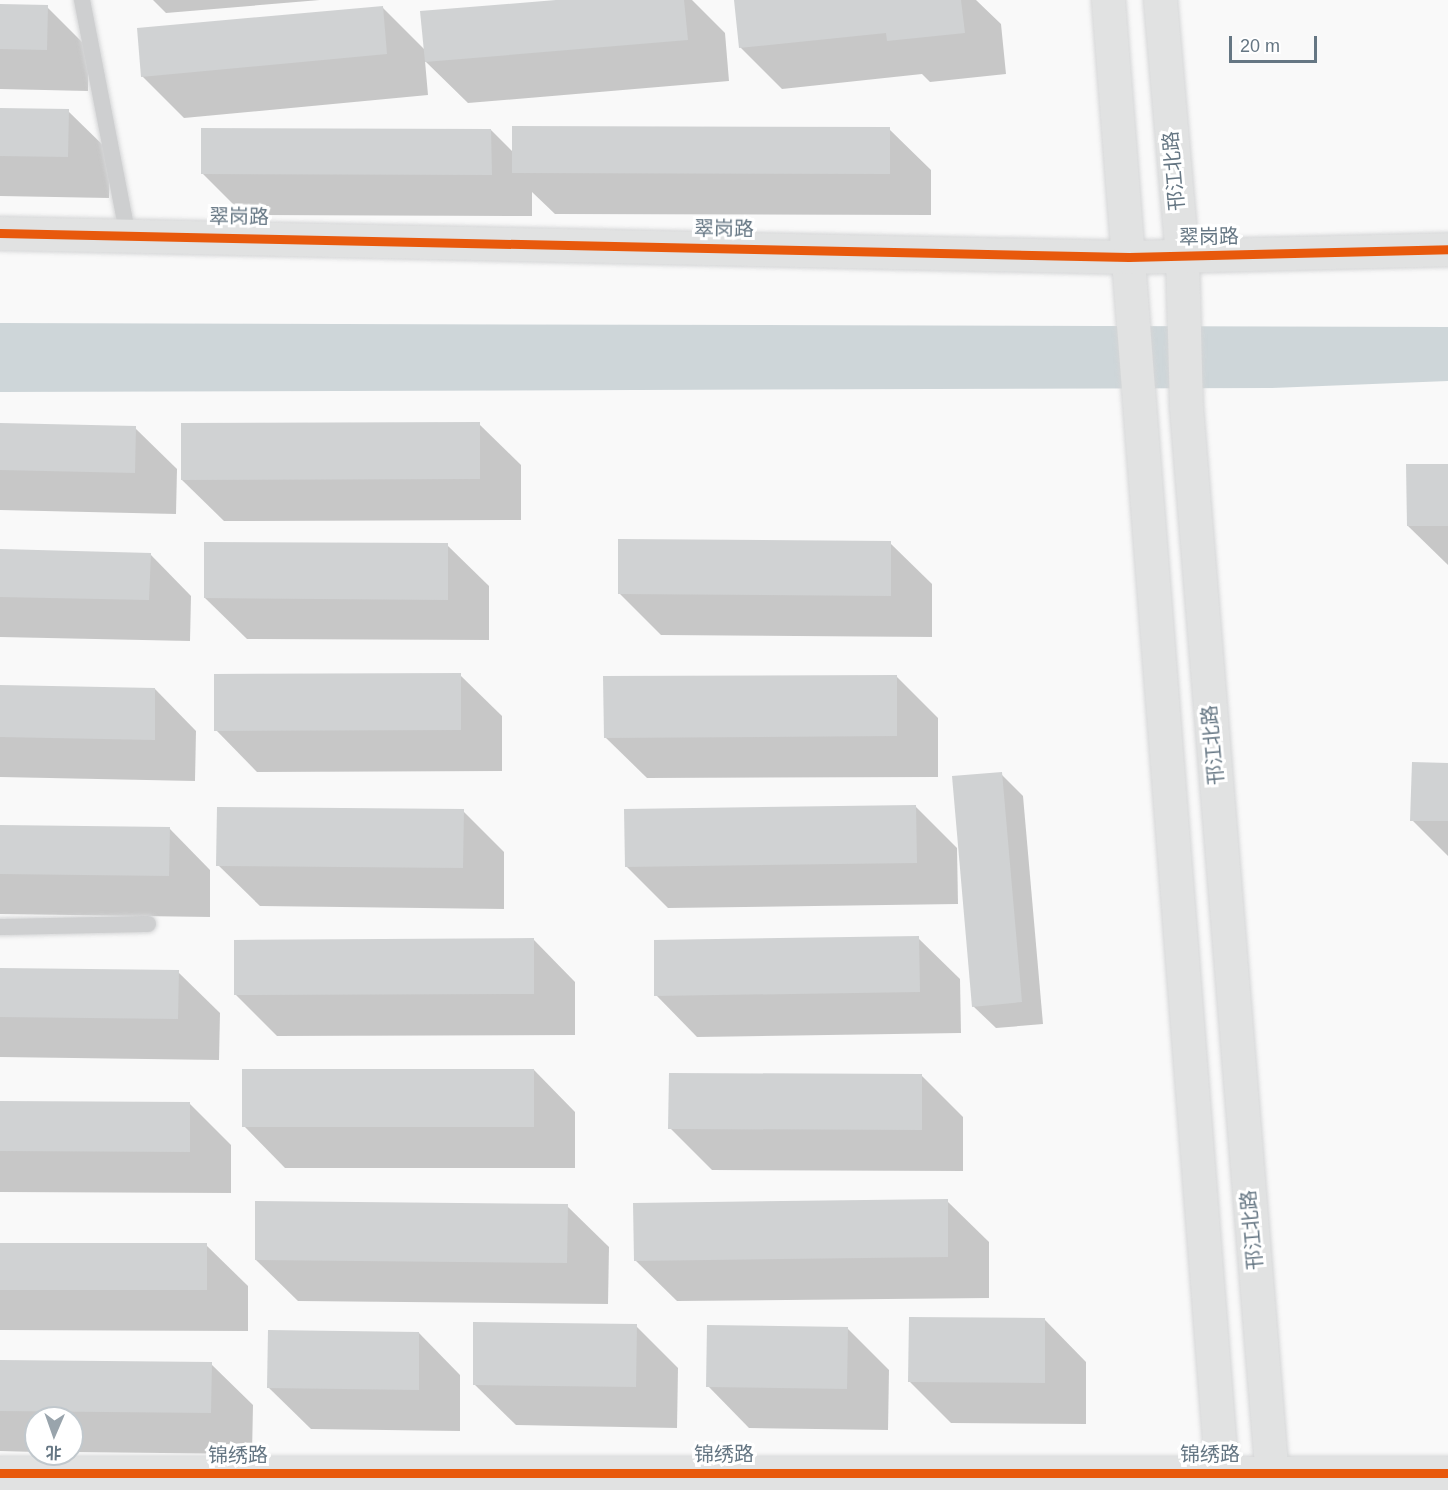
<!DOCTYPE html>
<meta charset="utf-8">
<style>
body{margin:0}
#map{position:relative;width:1448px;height:1490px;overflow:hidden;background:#f9f9f9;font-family:Arial,"Noto Sans SC",sans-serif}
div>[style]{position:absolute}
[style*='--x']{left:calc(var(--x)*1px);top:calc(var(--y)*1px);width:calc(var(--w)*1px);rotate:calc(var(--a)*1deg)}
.water>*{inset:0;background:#ced6d9}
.shadow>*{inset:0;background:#0003}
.building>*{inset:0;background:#d0d2d3}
.roads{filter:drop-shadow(0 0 2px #d5d6d7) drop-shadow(0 0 2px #d5d6d7)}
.lane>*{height:16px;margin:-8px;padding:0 8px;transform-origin:8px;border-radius:8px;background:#cecfd0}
.secondary>*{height:33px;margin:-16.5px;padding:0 16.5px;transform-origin:16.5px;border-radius:16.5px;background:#e1e2e2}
.cycleway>*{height:9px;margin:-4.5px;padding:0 4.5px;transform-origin:4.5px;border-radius:4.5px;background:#e8590c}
span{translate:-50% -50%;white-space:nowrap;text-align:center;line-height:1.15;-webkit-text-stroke:6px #fff;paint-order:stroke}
.street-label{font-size:20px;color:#657683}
.north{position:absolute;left:24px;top:1406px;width:60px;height:60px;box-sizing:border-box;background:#fff;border:2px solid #c1c8cd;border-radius:50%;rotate:182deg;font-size:16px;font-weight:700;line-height:24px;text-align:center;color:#657683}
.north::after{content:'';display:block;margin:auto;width:21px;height:27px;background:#99a4ac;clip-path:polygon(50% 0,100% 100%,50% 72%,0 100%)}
.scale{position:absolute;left:1229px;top:36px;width:88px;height:27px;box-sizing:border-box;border:3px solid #657683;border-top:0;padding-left:8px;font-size:18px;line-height:21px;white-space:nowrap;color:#657683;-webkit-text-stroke:4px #fff;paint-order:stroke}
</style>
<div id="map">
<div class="water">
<i style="clip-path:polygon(0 323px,1448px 327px,1448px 381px,1272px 388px,0 392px)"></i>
</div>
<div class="shadow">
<i style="clip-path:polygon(153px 0,320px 0,166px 13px)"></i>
<i style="clip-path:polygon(574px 0,692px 0,725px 33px,729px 81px,468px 103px,425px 61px,428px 95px,184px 118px,142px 76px,383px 8px,425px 50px)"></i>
<i style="clip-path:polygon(736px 0,976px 0,1001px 24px,1006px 74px,930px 82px,922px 74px,782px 89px,740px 47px)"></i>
<i style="clip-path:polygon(0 6px,47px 7px,88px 48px,88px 91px,0 89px)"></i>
<i style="clip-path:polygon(0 110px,68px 111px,110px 152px,109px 198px,0 196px)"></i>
<i style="clip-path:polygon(889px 129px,931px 170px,931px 215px,555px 214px,532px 192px,532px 216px,244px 215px,203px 174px,491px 130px,513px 152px)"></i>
<i style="clip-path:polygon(479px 424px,521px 465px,521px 520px,224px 521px,182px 480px)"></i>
<i style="clip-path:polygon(0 425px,135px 428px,177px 469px,176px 514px,0 510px)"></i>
<i style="clip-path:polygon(1448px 465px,1448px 565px,1408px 526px)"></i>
<i style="clip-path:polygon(890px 543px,932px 584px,932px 637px,661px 635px,619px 593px)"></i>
<i style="clip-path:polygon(447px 545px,489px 586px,489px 640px,247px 639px,205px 598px)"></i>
<i style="clip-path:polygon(0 551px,150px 554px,191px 596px,190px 641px,0 637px)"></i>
<i style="clip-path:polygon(460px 675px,502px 716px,502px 771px,257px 772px,216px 730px)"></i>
<i style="clip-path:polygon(897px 677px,938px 718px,938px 777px,647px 778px,605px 737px)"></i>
<i style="clip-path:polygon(0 686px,155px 689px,196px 731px,195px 781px,0 777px)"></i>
<i style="clip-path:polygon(1448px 765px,1448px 856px,1412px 820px)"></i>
<i style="clip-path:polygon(1001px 774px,1023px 796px,1043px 1024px,996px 1028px,973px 1006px)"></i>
<i style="clip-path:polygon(915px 806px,957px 848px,958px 904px,668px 908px,626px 866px)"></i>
<i style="clip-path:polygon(463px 811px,504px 852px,504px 909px,260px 906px,218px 865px)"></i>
<i style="clip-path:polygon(0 826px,169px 828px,210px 870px,210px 917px,0 914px)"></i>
<i style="clip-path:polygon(918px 938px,960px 979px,961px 1033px,697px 1037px,656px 995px)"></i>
<i style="clip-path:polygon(534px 940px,575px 982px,575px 1035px,277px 1036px,235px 994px)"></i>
<i style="clip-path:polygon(0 969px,178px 972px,220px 1013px,219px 1060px,0 1057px)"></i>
<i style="clip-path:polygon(534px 1070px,575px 1112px,575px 1168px,285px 1168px,244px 1126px)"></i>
<i style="clip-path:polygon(922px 1076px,963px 1117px,963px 1171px,712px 1170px,670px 1128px)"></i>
<i style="clip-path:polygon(0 1102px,190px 1104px,231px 1145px,231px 1193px,0 1192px)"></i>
<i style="clip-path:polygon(947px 1201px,989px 1242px,989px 1298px,677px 1301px,635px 1260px)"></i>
<i style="clip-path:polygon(567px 1206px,609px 1247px,608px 1304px,298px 1301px,256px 1260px)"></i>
<i style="clip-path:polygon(0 1244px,206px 1245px,248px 1286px,248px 1331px,0 1330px)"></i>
<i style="clip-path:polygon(1045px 1320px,1086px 1362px,1086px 1424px,951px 1423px,909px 1381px)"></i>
<i style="clip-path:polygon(636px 1326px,678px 1368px,677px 1428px,516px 1425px,474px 1384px)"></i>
<i style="clip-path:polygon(847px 1328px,889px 1370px,888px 1430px,749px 1428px,708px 1386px)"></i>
<i style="clip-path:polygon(419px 1333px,460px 1375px,460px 1431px,311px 1429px,269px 1388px)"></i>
<i style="clip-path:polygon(0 1361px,211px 1364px,253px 1405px,252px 1454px,72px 1452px,72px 1418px,36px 1418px,36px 1452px,0 1451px)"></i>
</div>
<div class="building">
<i style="clip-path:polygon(556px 0,684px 0,688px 40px,425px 62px,420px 11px)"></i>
<i style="clip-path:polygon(734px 0,961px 0,965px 33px,887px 41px,886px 33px,739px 48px)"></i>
<i style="clip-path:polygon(0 4px,48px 5px,47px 50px,0 49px)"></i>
<i style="clip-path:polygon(383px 6px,387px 54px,141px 77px,137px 28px)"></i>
<i style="clip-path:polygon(0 108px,69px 109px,68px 157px,0 156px)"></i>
<i style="clip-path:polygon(512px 126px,890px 127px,890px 174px,512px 173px)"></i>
<i style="clip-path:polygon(201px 128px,491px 129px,492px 175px,201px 174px)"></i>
<i style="clip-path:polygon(480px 422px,480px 479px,181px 480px,181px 423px)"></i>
<i style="clip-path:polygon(0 423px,136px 426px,135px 473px,0 470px)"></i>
<i style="clip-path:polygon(1406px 464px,1448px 464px,1448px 526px,1407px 526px)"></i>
<i style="clip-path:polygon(618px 539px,891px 541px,891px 596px,618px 594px)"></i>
<i style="clip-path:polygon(204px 542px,448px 543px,448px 600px,204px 598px)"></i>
<i style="clip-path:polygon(0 549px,151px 553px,149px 600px,0 597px)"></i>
<i style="clip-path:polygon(461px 673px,461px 730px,214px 731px,214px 674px)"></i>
<i style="clip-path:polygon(897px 675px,897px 736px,604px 738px,603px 676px)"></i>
<i style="clip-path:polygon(0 685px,155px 688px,155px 740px,0 737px)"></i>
<i style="clip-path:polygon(1412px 762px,1448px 763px,1448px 821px,1410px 821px)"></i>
<i style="clip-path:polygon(1002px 772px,1022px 1002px,972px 1007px,952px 776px)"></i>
<i style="clip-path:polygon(916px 805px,917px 863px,625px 867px,624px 809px)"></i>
<i style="clip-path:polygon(217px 807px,464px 809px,463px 868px,216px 866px)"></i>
<i style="clip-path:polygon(0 825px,170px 827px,169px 876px,0 874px)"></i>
<i style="clip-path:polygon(919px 936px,920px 992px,654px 996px,654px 940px)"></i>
<i style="clip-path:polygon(534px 938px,534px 994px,234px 995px,234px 940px)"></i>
<i style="clip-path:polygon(0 968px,179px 970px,178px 1019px,0 1017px)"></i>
<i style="clip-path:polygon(242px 1069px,534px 1069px,534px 1127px,242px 1127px)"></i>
<i style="clip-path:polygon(669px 1073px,922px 1074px,922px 1130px,668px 1129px)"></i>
<i style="clip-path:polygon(0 1101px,190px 1102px,190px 1152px,0 1151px)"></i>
<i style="clip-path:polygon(948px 1199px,948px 1257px,634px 1261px,633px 1203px)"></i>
<i style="clip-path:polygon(255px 1201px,568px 1204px,567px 1263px,255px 1260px)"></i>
<i style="clip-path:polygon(0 1243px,207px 1243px,207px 1290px,0 1290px)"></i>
<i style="clip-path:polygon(909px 1317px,1045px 1318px,1045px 1383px,908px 1382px)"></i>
<i style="clip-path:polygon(473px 1322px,637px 1324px,636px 1387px,473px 1385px)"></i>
<i style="clip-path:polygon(707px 1325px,848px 1327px,847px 1389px,706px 1387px)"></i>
<i style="clip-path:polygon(268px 1330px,419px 1332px,419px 1390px,267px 1388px)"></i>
<i style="clip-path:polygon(0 1360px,212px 1362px,211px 1413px,0 1411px)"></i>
</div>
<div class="roads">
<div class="lane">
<i style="--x:82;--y:0;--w:236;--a:79"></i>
<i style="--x:0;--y:927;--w:148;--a:-1.2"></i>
</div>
<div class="secondary">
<i style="--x:1108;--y:0;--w:1494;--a:85.59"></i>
<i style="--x:1160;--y:0;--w:257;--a:85.1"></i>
<i style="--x:1182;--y:256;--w:151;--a:88.5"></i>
<i style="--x:1186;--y:407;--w:1086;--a:85.41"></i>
<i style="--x:0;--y:233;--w:1129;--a:1.22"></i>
<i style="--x:1129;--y:257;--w:319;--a:-1.4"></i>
<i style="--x:0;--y:1473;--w:1448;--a:0"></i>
</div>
</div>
<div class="cycleway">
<i style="--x:0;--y:233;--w:1129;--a:1.22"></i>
<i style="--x:1129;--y:257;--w:319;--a:-1.4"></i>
<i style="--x:0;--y:1473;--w:1448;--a:0"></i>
</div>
<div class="street-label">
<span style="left:1174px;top:171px;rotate:-95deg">邗江北路</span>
<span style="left:239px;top:217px;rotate:1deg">翠岗路</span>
<span style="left:724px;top:229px;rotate:1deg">翠岗路</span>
<span style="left:1209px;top:237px;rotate:-1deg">翠岗路</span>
<span style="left:1213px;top:745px;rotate:-95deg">邗江北路</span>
<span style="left:1252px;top:1230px;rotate:-95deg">邗江北路</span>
<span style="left:724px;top:1454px">锦绣路</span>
<span style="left:1210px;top:1454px">锦绣路</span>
<span style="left:238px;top:1455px">锦绣路</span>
</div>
<div class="north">北</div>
<div class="scale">20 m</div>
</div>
